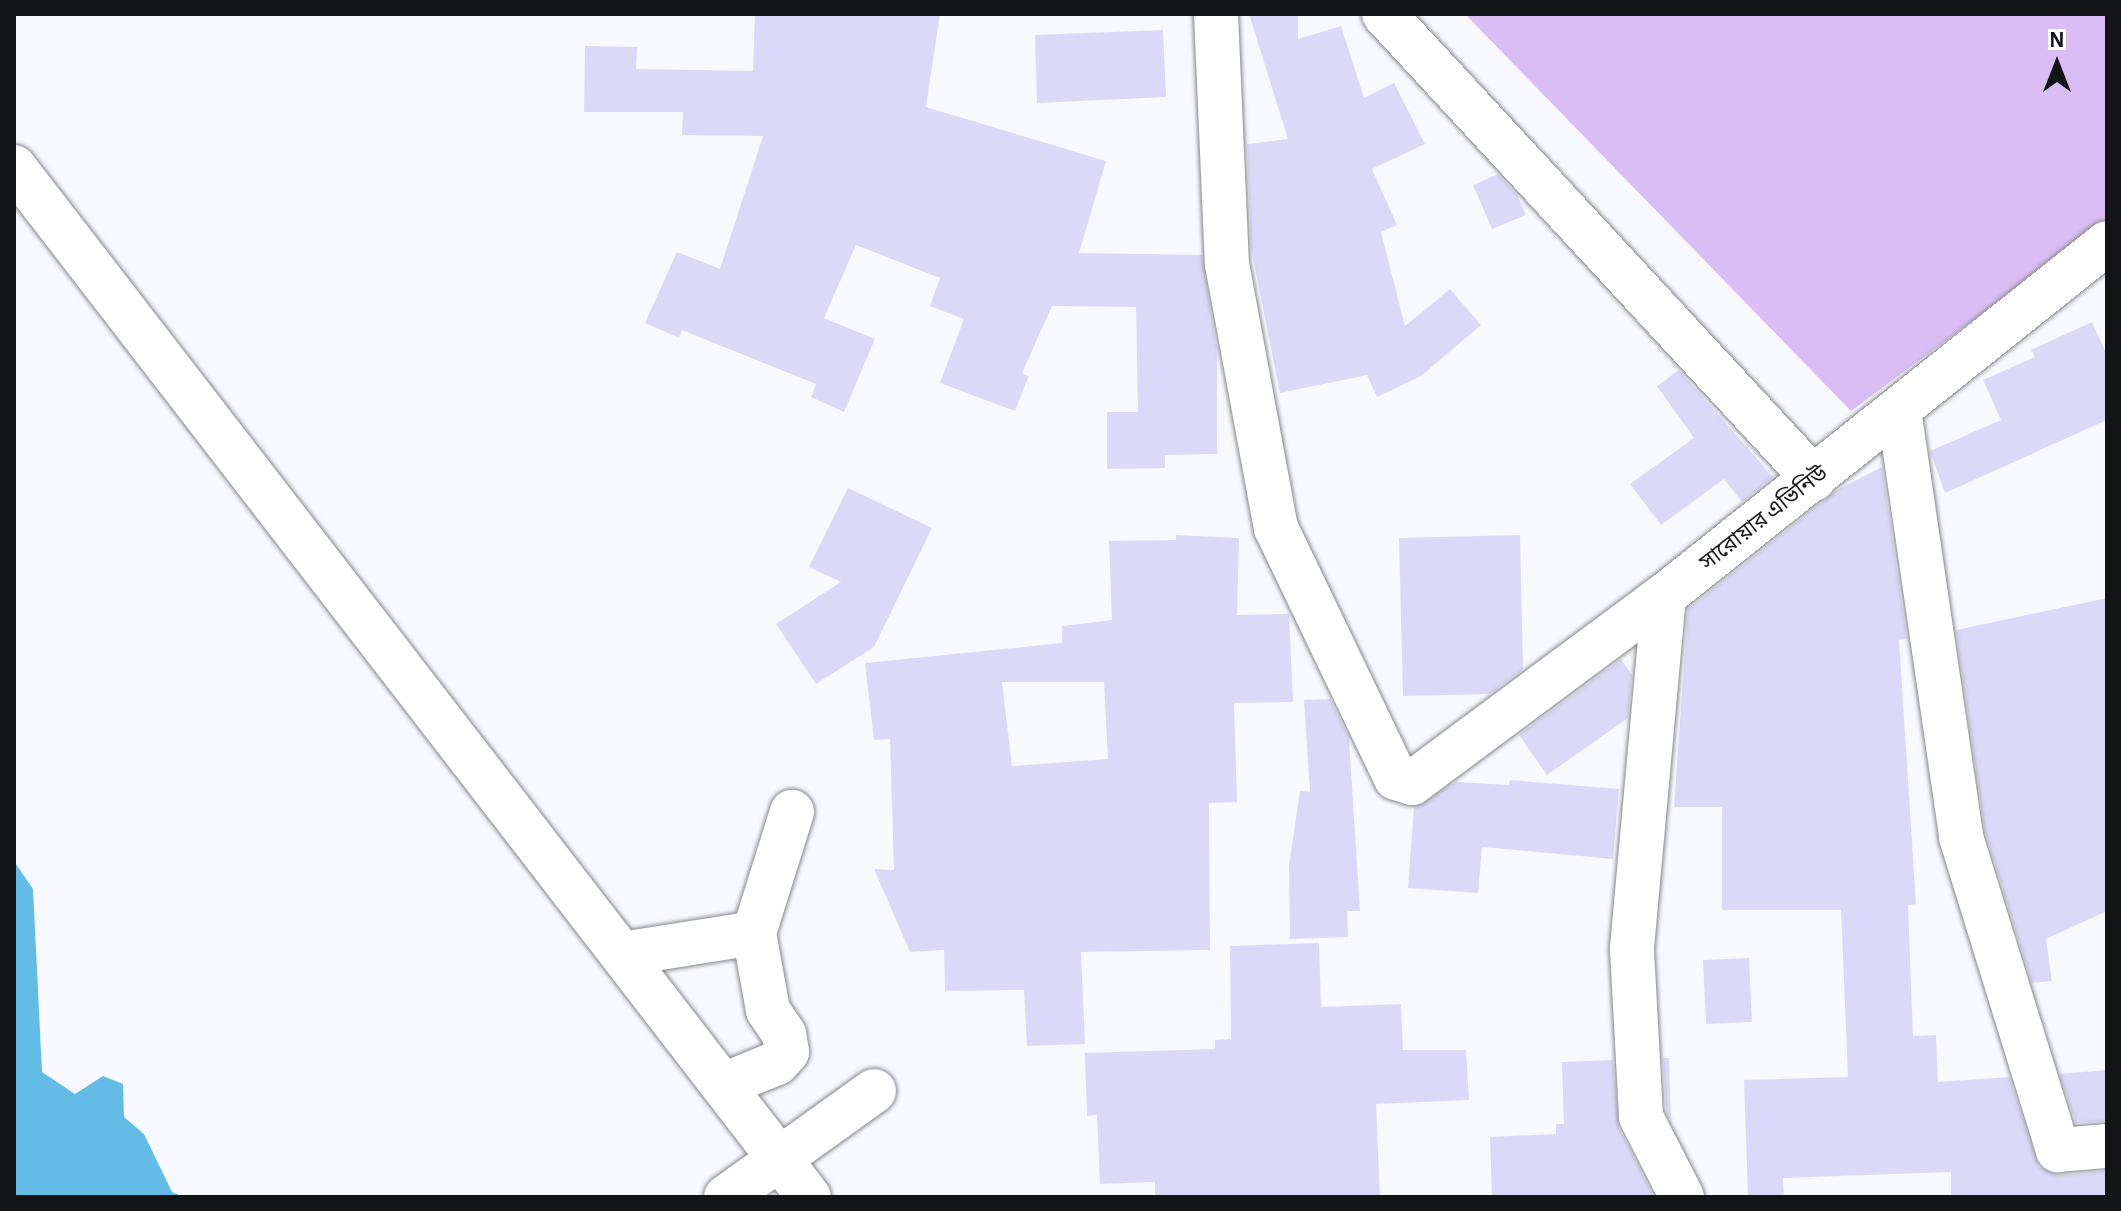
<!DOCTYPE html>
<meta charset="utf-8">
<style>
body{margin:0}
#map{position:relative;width:2121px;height:1211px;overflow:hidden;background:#f7f9fe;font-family:"Alegreya Sans","Noto Sans Bengali",sans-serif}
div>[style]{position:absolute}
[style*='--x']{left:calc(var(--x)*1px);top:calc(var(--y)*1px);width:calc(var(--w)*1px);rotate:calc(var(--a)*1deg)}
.green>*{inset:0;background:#dabdf4}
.water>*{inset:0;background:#63bce6}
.building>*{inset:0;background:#dcd9f8}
.roads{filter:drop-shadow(0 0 2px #85878b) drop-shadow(0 0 2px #85878b)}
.minor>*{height:44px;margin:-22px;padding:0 22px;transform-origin:22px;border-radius:22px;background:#fff}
span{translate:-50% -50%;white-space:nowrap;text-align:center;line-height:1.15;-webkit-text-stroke:8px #fff;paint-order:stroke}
.street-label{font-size:22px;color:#131416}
.frame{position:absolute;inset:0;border:16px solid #131416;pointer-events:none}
.north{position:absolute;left:2017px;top:24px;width:80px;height:80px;-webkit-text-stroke:6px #fff;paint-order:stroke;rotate:0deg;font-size:22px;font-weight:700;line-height:32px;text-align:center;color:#131416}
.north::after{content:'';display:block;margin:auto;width:28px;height:36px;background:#131416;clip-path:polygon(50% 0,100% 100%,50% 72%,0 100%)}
</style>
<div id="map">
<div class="green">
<i style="clip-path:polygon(1465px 14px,2107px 14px,2107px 220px,1851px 411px)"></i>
</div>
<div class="water">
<i style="clip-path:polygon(14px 861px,33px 889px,42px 1072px,75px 1094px,103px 1076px,123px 1084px,124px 1117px,144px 1134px,172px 1192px,183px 1197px,14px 1197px)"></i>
</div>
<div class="building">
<i style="clip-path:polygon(755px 14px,940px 14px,926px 107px,1106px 161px,1079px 253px,1202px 255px,1217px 350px,1217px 454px,1165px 455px,1165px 468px,1107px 469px,1107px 412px,1138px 412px,1136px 307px,1052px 306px,1022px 373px,1029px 376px,1015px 411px,940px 383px,964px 319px,930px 306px,940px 278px,856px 245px,824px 318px,875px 339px,844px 412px,811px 397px,816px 384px,682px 330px,679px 338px,645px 323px,677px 252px,720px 269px,763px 136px,682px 135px,683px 112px,584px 112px,585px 46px,637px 47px,636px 69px,753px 71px)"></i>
<i style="clip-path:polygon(1249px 14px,1298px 14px,1298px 39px,1341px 26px,1364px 98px,1394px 83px,1425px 144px,1372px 169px,1397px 225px,1381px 232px,1405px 326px,1450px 289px,1481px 325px,1421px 376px,1377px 397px,1367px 375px,1280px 393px,1251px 248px,1247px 144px,1288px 139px)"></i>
<i style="clip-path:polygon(1163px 30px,1166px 97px,1037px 103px,1035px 35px)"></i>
<i style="clip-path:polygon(1498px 174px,1517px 195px,1526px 215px,1492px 229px,1473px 185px)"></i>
<i style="clip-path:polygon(2092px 322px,2107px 355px,2107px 420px,1945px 493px,1930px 451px,2001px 420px,1983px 380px,2035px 357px,2031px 350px)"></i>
<i style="clip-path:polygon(1679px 370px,1773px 477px,1742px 502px,1724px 479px,1661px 525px,1630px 484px,1694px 438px,1657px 386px)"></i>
<i style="clip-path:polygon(1882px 467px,1907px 639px,1899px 640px,1916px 904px,1908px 905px,1913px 1036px,1936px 1035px,1938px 1082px,2009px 1077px,2039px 1167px,2059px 1175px,2107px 1171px,2107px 1197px,1951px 1197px,1951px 1172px,1783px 1178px,1784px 1197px,1748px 1197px,1744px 1080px,1848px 1077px,1841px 910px,1722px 910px,1722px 807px,1674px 807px,1688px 609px,1837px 490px)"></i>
<i style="clip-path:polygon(848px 488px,932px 528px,874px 647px,816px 684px,776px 624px,841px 582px,809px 567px)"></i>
<i style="clip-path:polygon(evenodd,1176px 535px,1239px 538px,1237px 615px,1289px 614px,1293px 702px,1234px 703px,1237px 802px,1209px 803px,1210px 950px,1081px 952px,1085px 1044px,1027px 1046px,1024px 990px,945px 991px,944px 950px,910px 952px,874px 869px,894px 870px,890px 739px,874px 740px,865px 663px,1062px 643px,1062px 626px,1112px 620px,1109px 541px,1176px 540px,1176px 535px,1002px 682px,1104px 682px,1108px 759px,1012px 766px,1002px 682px)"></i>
<i style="clip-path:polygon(1520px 535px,1523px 669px,1490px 694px,1403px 696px,1399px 538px)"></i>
<i style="clip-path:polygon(2107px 598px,2107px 911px,2046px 939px,2052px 981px,2032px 983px,1985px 831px,1956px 630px)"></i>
<i style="clip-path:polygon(1621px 659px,1632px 675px,1628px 718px,1547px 775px,1519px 735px)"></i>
<i style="clip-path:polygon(1330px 699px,1349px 738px,1360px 911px,1347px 911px,1348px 937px,1290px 939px,1289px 865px,1300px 791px,1310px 792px,1304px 700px)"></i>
<i style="clip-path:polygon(1510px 780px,1619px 789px,1613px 859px,1482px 847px,1478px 893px,1408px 888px,1414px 808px,1456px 782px,1509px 785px)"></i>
<i style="clip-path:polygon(1319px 943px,1321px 1007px,1401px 1004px,1403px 1050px,1466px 1050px,1469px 1100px,1376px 1104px,1380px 1197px,1155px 1197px,1155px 1182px,1100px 1184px,1097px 1115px,1087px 1116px,1085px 1053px,1215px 1049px,1215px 1040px,1231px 1039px,1230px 946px)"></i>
<i style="clip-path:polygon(1749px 958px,1752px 1022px,1706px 1024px,1703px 960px)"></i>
<i style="clip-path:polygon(1663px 1058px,1669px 1058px,1671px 1121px,1666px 1110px)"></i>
<i style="clip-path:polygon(1613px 1060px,1619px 1128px,1654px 1197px,1492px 1197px,1490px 1137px,1556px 1134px,1556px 1124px,1564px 1124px,1562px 1062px)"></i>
<i style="clip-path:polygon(2107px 1070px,2107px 1121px,2076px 1123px,2060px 1074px)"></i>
</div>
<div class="roads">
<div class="minor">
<i style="--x:1216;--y:14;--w:250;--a:87.5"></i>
<i style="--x:1227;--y:264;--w:269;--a:79.5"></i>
<i style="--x:1276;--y:528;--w:277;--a:64.4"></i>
<i style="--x:1396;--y:778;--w:17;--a:17"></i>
<i style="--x:1412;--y:783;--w:314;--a:-36.6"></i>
<i style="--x:1664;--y:596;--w:566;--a:-38.55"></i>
<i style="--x:1384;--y:14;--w:633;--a:47.24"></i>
<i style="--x:14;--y:167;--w:1301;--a:52.34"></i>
<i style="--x:1899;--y:410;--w:431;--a:81.7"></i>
<i style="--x:1961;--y:837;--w:328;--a:72.8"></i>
<i style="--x:2058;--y:1150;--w:49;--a:-4.7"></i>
<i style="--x:1664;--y:596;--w:355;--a:95.2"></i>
<i style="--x:1632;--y:950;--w:167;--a:86.9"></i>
<i style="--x:1641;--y:1117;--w:90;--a:62.9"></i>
<i style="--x:622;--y:954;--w:134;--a:-9"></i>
<i style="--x:723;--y:1085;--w:58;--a:-22.2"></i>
<i style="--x:777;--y:1063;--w:15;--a:-48"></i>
<i style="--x:787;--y:1052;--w:18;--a:-99"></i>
<i style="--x:784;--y:1034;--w:29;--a:-124"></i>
<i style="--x:768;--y:1010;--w:78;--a:-100.3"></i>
<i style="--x:754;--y:933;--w:127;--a:-72.6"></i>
<i style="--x:726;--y:1197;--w:182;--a:-35.6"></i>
</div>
</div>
<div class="street-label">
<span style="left:1764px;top:518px;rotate:-38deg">সারোয়ার এভিনিউ</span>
</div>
<div class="frame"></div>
<div class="north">N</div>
</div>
